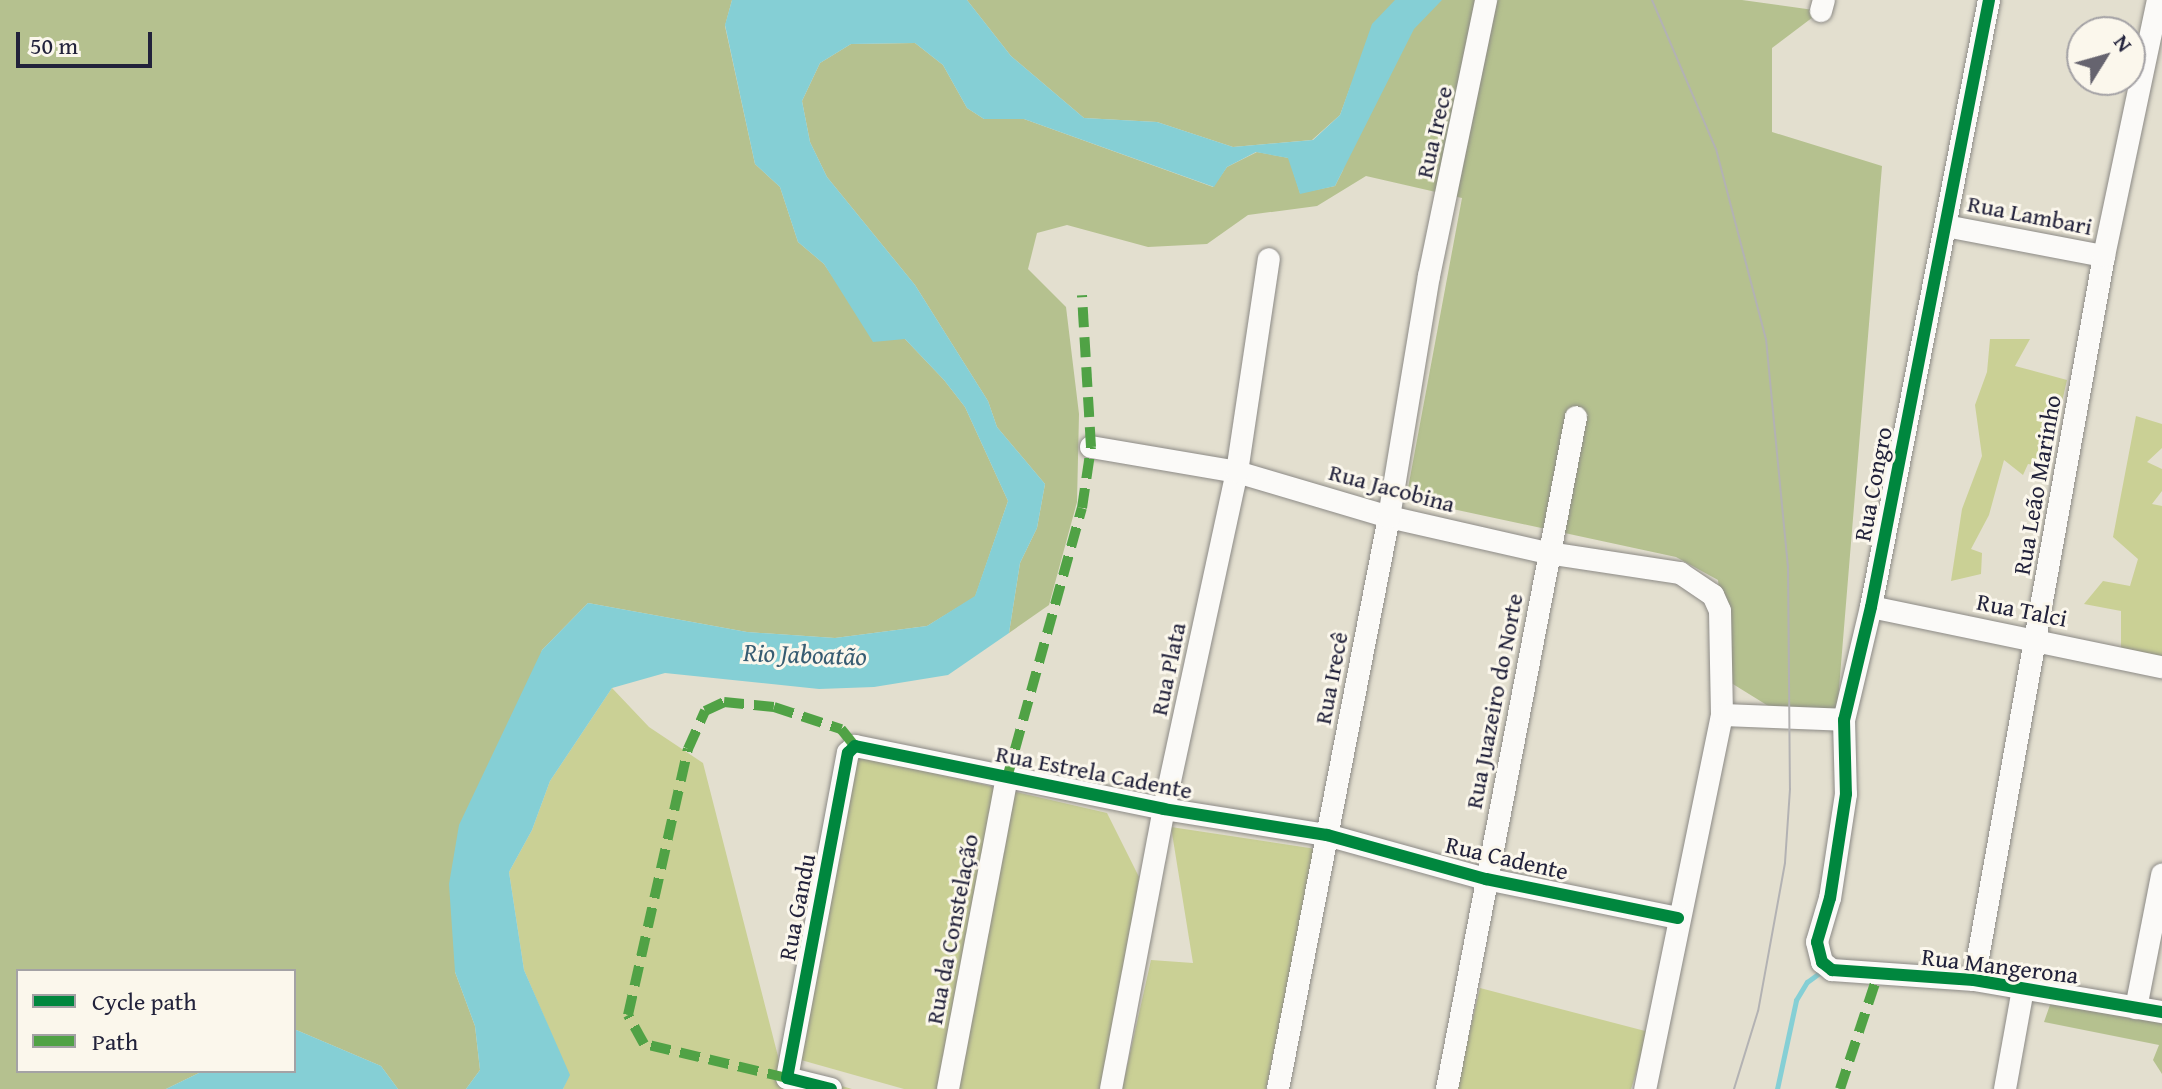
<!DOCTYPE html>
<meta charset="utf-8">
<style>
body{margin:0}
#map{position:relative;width:2162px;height:1089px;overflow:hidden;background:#e3dfcf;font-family:"Gentium Book Plus",serif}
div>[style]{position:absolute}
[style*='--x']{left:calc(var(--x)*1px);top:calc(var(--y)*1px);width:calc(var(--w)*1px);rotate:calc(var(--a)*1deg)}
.green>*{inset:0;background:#cad095}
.forest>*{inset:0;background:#b5c18f}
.water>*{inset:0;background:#85cfd5}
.stream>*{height:5px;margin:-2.5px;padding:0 2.5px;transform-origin:2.5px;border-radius:2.5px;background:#85cfd5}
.roads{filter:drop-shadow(0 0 2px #8c8a86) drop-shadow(0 0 2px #8c8a86)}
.minor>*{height:22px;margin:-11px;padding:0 11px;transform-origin:11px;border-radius:11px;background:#fbfaf8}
.tram>*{height:2px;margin:-1px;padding:0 1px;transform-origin:1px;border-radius:1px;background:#b3b2b3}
.quiet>*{height:10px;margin-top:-5px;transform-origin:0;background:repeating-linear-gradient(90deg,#50a245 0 20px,transparent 0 30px)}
.cycleway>*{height:12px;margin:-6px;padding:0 6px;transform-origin:6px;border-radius:6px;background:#00873e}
span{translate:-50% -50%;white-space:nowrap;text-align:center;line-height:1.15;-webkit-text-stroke:6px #fbf7ec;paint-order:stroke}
.street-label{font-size:24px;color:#22223b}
.water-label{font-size:26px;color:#375c72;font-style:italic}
.legend{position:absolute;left:16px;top:969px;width:280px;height:104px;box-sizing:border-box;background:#fbf7ec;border:2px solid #a4a2a5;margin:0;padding:10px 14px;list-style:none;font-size:24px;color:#22223b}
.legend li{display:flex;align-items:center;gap:16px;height:40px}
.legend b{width:40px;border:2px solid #a4a2a5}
.north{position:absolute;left:2066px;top:16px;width:80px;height:80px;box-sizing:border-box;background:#fbf7ec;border:2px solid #a4a2a5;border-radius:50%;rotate:53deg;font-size:22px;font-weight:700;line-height:32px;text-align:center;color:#22223b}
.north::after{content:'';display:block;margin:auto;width:28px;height:36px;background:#66646f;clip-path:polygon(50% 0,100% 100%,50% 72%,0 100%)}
.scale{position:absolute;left:16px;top:32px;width:136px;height:36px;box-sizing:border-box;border:4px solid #22223b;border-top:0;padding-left:10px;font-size:24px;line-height:28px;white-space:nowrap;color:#22223b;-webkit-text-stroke:6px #fbf7ec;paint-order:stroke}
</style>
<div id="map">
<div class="green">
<i style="clip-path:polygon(1990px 339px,2030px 339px,2015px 366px,2067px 380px,2047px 467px,2028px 464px,2023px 475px,2004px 460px,1989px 515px,1971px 549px,1982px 553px,1981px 574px,1951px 581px,1962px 509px,1982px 456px,1975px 405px,1987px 372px)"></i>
<i style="clip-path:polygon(2136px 416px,2162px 424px,2162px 448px,2147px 462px,2162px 469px,2162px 491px,2152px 504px,2162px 506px,2162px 660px,2121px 654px,2121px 611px,2084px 604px,2103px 581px,2130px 586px,2138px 559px,2113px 537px)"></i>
<i style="clip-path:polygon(612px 688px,649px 727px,703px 763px,781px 1068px,852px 1089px,563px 1089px,569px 1075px,524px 970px,509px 872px,532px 830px,550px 781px)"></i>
<i style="clip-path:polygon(848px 753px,1107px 813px,1139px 877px,1109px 1089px,904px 1089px,801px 1060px)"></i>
<i style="clip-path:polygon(1171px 827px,1316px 849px,1266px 1089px,1122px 1089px,1151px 960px,1193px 963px)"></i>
<i style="clip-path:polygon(1480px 988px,1649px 1032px,1631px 1089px,1456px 1089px)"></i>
</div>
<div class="forest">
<i style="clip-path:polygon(0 0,732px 0,725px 26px,755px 164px,780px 187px,798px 242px,824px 264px,847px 298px,905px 339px,944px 380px,965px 407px,1008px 501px,975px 597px,927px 626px,835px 638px,747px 632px,588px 603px,542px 650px,455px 972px,475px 1026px,480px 1070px,466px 1089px,398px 1089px,381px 1066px,294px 1029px,294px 971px,18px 971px,18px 1071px,203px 1071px,166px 1089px,0 1089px)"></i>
<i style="clip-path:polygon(967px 0,1742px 0,1821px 11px,1772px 48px,1772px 132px,1882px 166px,1837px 713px,1770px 707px,1728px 681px,1718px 580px,1676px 557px,1406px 499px,1462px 198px,1366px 176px,1317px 206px,1248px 215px,1207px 244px,1148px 247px,1067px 225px,1037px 233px,1028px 269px,1066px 307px,1079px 414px,1077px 502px,1049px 605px,1009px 633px,1020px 563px,1037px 528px,1045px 484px,997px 427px,988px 401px,915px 285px,827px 177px,810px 142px,802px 101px,820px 63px,851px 44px,915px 43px,943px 65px,967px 108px,984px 119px,1024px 119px,1213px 187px,1227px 167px,1257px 152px,1289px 158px,1300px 193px,1335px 186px,1343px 170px,1351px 85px,1340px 115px,1312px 140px,1233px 147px,1157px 122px,1084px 118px,1011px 56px)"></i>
<i style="clip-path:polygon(2051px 1002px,2162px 1015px,2162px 1074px,2153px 1060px,2159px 1045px,2044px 1022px)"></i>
</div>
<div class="water">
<i style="clip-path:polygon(732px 0,967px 0,1011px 56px,1084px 118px,1157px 122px,1233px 147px,1313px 140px,1340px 115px,1372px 24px,1395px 0,1442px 0,1414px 29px,1335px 186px,1300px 194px,1288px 158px,1256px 152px,1227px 167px,1214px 187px,1024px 119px,984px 119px,967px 108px,943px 65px,915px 43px,851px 44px,820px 63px,802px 101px,810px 142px,827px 177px,915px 285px,988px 401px,997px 427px,1045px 484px,1037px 528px,1020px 563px,1009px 633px,948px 675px,874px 687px,819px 689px,665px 673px,612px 688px,550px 781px,532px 830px,509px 872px,524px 970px,570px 1075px,563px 1089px,466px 1089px,480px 1070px,475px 1026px,455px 972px,449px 884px,459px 825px,542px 650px,588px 603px,747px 632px,835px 638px,927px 626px,975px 596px,1008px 501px,965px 407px,944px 380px,905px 339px,873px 342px,824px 264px,798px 242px,780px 187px,755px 164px,725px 25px)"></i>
<i style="clip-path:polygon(294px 1029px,381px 1066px,398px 1089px,166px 1089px,203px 1071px,294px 1071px)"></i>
</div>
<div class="stream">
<i style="--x:1777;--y:1089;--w:91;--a:-77.9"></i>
<i style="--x:1796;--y:1000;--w:21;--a:-59"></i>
<i style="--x:1807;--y:982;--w:19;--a:-36"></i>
</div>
<div class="roads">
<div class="minor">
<i style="--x:1989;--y:0;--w:618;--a:101"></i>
<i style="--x:1871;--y:607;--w:116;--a:103.4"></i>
<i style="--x:1844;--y:720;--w:74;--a:88.5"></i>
<i style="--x:1846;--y:794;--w:105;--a:98.7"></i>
<i style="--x:1830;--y:898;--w:46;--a:106.5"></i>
<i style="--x:1817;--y:942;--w:21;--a:76"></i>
<i style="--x:1822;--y:962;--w:13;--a:39"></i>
<i style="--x:1832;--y:970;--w:142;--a:4"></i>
<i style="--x:1974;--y:980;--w:191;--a:9.7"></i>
<i style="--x:1821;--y:11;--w:11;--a:-75"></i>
<i style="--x:1946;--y:226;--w:161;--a:10.8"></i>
<i style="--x:1091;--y:447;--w:148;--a:9.7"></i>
<i style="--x:1237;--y:472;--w:159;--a:16.5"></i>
<i style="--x:1389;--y:517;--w:163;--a:12.8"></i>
<i style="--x:1548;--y:553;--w:134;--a:8.6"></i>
<i style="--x:1680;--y:573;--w:40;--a:34"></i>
<i style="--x:1713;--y:595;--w:17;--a:66"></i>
<i style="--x:1720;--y:611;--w:104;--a:88.9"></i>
<i style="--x:1722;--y:715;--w:382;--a:101.6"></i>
<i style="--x:1871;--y:607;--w:297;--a:11.7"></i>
<i style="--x:1722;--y:715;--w:122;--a:2.3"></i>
<i style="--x:1974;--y:980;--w:736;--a:-79.82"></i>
<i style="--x:2104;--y:256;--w:262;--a:-78.1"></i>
<i style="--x:2136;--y:1008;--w:136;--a:-78.9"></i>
<i style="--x:831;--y:1089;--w:45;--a:-166"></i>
<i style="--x:787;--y:1078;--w:331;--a:-79.4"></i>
<i style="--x:848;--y:753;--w:10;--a:-45"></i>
<i style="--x:855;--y:746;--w:315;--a:11.5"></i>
<i style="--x:1164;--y:809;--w:165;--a:9.1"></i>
<i style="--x:1327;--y:835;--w:165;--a:15.5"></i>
<i style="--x:1486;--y:879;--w:196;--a:11.5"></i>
<i style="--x:948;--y:1089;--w:317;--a:-79.3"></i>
<i style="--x:1111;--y:1089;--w:285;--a:-79.3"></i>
<i style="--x:1164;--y:809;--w:345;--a:-77.8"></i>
<i style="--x:1237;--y:472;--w:215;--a:-81.5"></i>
<i style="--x:1278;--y:1089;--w:583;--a:-79.02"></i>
<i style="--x:1389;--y:517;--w:244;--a:-80.6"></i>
<i style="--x:1429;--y:276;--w:282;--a:-78.3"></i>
<i style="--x:1447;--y:1089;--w:684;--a:-79.13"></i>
<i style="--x:2005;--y:1089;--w:102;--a:-79.8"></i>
</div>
</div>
<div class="tram">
<i style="--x:1652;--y:0;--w:162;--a:66.8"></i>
<i style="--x:1716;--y:149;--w:196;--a:75.3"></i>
<i style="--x:1766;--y:339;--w:228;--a:84.5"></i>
<i style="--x:1788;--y:566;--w:223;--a:89.5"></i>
<i style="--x:1790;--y:789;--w:74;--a:93.9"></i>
<i style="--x:1785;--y:863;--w:150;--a:100.3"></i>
<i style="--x:1758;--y:1011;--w:82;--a:107.1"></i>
</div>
<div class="quiet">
<i style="--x:1007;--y:778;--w:280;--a:-74.5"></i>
<i style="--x:1082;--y:508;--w:62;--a:-81.6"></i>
<i style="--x:1091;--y:447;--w:152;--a:-93.4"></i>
<i style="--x:787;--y:1078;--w:147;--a:-166.6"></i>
<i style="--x:644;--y:1044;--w:33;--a:-119"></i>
<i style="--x:628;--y:1015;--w:273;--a:-77.3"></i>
<i style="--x:688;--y:749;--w:42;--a:-65.9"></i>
<i style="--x:705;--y:711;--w:21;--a:-25"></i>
<i style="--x:724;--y:702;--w:50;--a:5.7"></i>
<i style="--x:774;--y:707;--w:71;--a:18.2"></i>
<i style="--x:841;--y:729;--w:22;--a:51"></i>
<i style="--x:1840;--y:1089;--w:121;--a:-71.7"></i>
</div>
<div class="cycleway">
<i style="--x:1989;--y:0;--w:618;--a:101"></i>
<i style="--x:1871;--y:607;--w:116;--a:103.4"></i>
<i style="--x:1844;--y:720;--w:74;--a:88.5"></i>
<i style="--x:1846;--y:794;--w:105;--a:98.7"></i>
<i style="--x:1830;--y:898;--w:46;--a:106.5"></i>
<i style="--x:1817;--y:942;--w:21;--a:76"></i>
<i style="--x:1822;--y:962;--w:13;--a:39"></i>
<i style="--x:1832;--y:970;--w:142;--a:4"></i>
<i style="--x:1974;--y:980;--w:191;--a:9.7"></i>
<i style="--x:831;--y:1089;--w:45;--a:-166"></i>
<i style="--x:787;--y:1078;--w:331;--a:-79.4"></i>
<i style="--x:848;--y:753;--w:10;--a:-45"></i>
<i style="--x:855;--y:746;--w:315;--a:11.5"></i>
<i style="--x:1164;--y:809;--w:165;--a:9.1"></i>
<i style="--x:1327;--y:835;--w:165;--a:15.5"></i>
<i style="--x:1486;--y:879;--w:196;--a:11.5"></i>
</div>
<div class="street-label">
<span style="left:1434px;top:132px;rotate:-77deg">Rua Irece</span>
<span style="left:2030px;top:215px;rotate:11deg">Rua Lambari</span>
<span style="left:1873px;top:484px;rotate:-79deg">Rua Congro</span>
<span style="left:2037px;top:485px;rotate:-80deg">Rua Leão Marinho</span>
<span style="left:1392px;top:488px;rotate:15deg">Rua Jacobina</span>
<span style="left:2022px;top:610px;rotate:11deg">Rua Talci</span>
<span style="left:1168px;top:669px;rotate:-78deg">Rua Plata</span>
<span style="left:1331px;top:678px;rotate:-79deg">Rua Irecê</span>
<span style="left:1494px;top:701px;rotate:-79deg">Rua Juazeiro do Norte</span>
<span style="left:1094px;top:772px;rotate:11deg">Rua Estrela Cadente</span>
<span style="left:1507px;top:858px;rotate:13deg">Rua Cadente</span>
<span style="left:797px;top:907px;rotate:-79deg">Rua Gandu</span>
<span style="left:952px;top:929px;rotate:-79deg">Rua da Constelação</span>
<span style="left:2000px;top:966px;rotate:7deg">Rua Mangerona</span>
</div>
<div class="water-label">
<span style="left:805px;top:654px;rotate:2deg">Rio Jaboatão</span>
</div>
<ul class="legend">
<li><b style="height:10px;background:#00873e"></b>Cycle path</li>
<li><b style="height:10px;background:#50a245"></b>Path</li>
</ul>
<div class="north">N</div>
<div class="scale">50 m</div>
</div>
